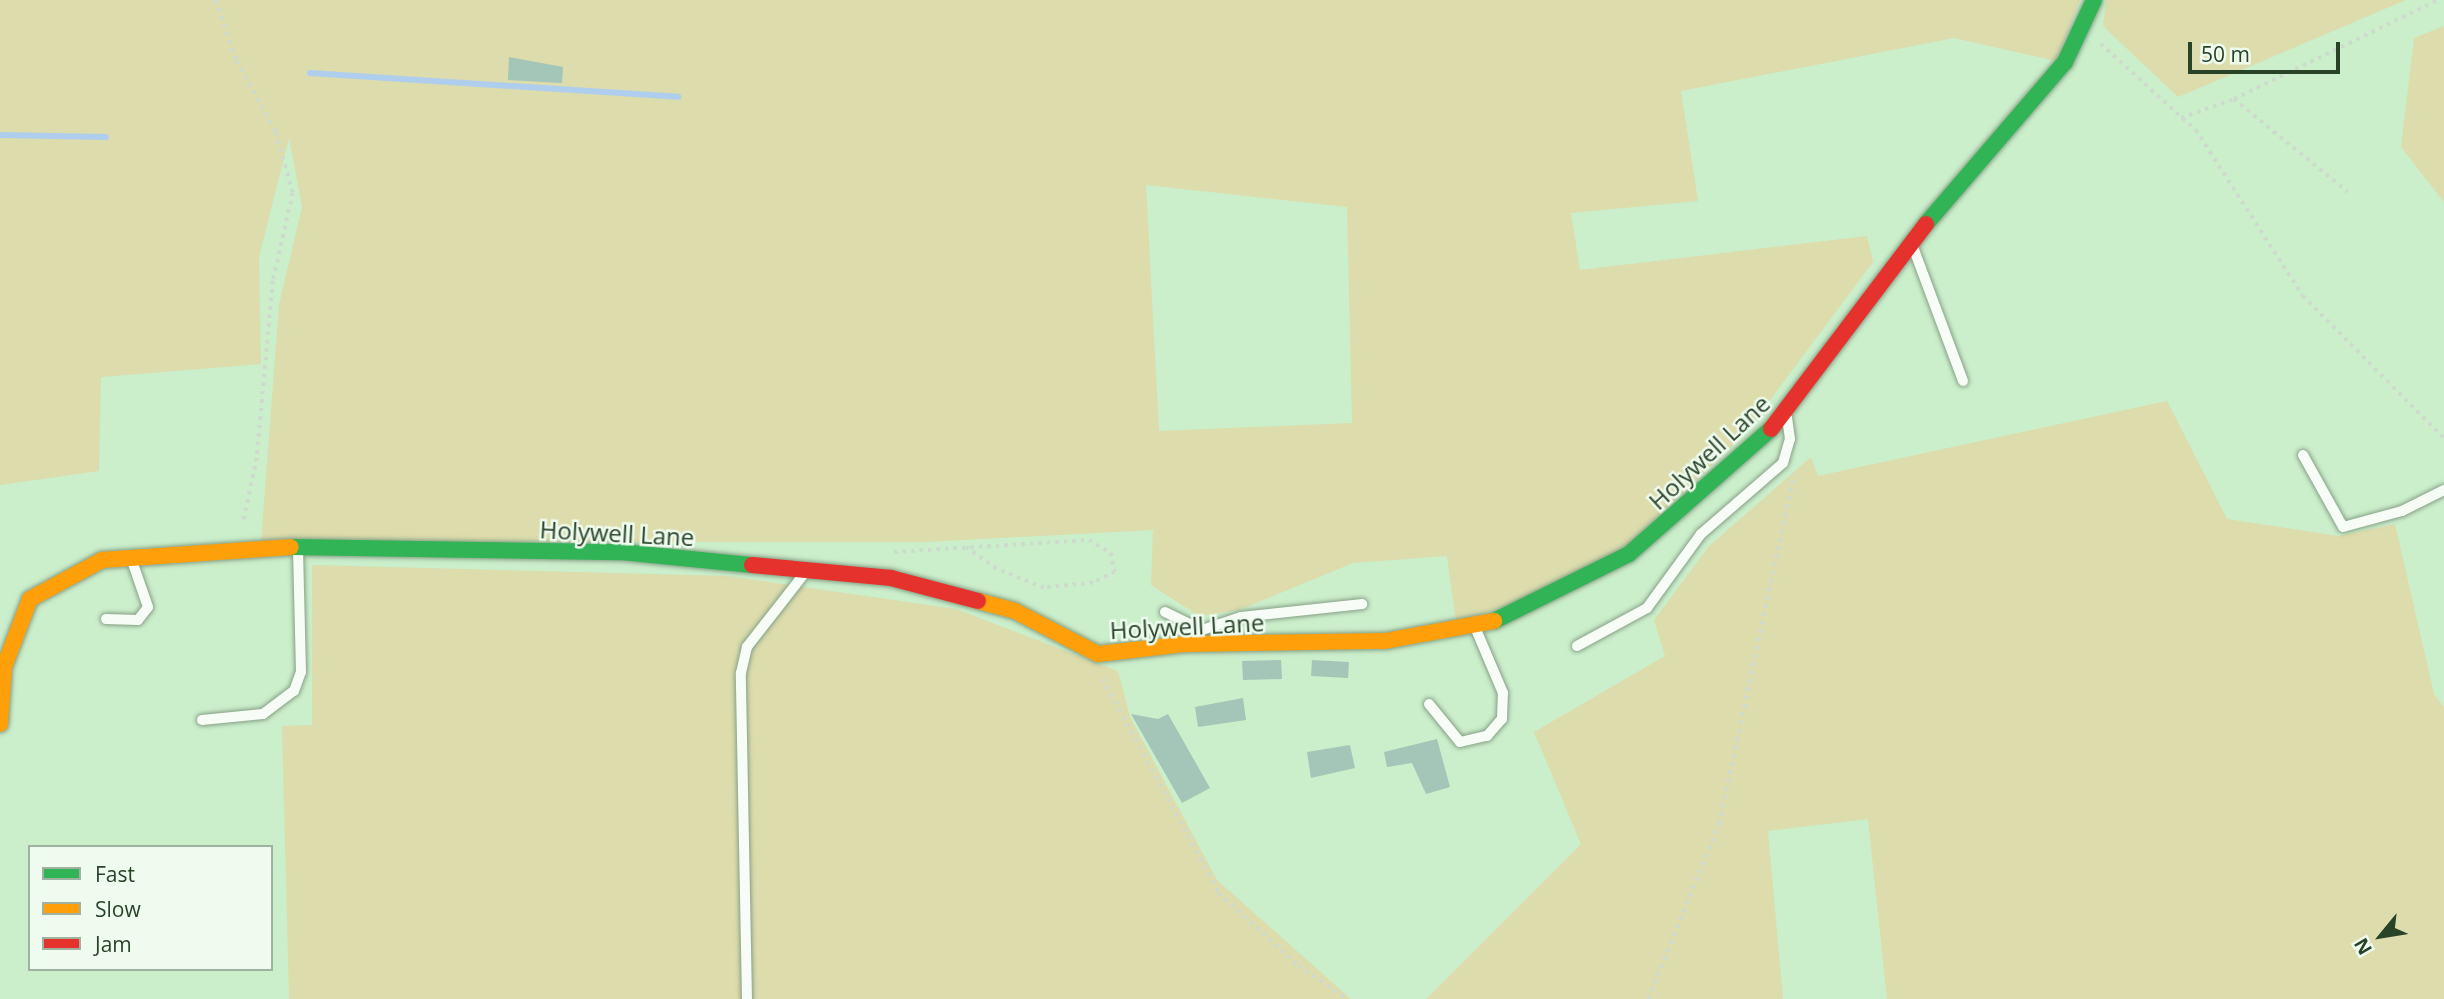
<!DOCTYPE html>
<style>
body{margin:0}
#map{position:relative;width:2444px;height:999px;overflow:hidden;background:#cbeecb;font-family:"Open Sans",sans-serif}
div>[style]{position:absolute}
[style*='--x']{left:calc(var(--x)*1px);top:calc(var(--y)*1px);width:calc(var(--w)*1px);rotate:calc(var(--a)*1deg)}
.green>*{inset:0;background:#dcdcac}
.stream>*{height:6px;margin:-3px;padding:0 3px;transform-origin:3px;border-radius:3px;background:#afceed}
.building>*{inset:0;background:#a3c6b8}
.path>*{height:3.5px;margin-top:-1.75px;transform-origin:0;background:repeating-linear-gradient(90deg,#cedace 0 3.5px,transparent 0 8.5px)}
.roads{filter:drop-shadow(0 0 2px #86a186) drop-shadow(0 0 2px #86a186)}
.lane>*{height:10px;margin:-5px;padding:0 5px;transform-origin:5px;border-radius:5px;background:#f7fcf7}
.fast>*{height:16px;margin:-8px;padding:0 8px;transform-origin:8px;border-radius:8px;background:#30b455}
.slow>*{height:16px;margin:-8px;padding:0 8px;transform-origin:8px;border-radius:8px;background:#ff9f0a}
.jam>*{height:16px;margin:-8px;padding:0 8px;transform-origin:8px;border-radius:8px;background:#e5322d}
span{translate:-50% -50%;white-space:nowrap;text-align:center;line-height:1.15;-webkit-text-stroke:5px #eefbee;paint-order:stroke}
.street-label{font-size:24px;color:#294329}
.legend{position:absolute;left:28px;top:845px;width:245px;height:126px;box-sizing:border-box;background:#eefbee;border:2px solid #9fb19f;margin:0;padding:9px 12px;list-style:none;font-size:21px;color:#294329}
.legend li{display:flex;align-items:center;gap:14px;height:35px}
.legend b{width:35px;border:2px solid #9fb19f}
.north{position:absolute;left:2346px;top:901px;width:70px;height:70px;-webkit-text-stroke:5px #eefbee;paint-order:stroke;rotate:240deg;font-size:19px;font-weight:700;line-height:28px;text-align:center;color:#294329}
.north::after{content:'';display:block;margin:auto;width:24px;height:32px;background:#294329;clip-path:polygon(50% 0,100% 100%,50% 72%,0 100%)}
.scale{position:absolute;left:2188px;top:42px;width:152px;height:32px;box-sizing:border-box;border:4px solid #294329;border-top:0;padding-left:9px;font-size:21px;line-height:24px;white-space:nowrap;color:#294329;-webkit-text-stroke:5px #eefbee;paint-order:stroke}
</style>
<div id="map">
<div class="green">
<i style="clip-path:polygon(evenodd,0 0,2080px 0,2056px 61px,1954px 38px,1681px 91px,1698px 201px,1571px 213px,1580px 270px,1867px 236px,1873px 262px,1744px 435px,1618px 553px,1543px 594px,1456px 622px,1447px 556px,1353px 563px,1239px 610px,1199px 616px,1151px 585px,1153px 530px,925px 542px,261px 542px,279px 305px,302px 207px,289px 138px,259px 257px,261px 364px,101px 377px,99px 471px,0 485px,0 0,1146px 185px,1347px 207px,1352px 423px,1159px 431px,1146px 185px)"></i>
<i style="clip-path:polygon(2106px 0,2406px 0,2178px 97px,2103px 26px)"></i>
<i style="clip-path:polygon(2444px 26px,2444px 202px,2401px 147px,2414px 38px)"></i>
<i style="clip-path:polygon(2167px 401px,2227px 519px,2339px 536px,2395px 524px,2434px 694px,2444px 707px,2444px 999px,1887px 999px,1868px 819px,1768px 831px,1783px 999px,1426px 999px,1581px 844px,1534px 732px,1665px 656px,1654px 620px,1709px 546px,1811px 457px,1818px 476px)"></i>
<i style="clip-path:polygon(312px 565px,728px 576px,956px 609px,1118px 671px,1130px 717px,1217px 880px,1351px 999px,289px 999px,282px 726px,312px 725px)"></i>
</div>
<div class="stream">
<i style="--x:310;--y:73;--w:369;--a:3.7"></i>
<i style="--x:0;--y:135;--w:106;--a:1.1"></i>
</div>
<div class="building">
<i style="clip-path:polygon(509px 57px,563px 67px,562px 83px,508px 80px)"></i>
<i style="clip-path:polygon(1281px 660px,1282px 679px,1243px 680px,1242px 661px)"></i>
<i style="clip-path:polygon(1312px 660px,1349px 662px,1348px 678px,1311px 676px)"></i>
<i style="clip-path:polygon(1243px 698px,1246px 720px,1198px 727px,1195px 707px)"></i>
<i style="clip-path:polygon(1131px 714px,1158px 719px,1168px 714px,1210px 788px,1182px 803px)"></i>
<i style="clip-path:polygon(1437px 739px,1450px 787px,1426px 794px,1412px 763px,1387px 767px,1384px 752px)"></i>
<i style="clip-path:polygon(1350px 745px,1355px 768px,1311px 778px,1307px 752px)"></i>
</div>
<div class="path">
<i style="--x:216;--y:0;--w:65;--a:71"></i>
<i style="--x:237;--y:61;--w:81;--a:61.2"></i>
<i style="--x:276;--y:132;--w:63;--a:74.4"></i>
<i style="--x:293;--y:193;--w:90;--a:102.8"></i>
<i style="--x:273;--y:281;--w:178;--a:95.2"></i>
<i style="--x:257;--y:458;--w:67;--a:102"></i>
<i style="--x:2101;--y:44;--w:128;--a:42.2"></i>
<i style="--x:2196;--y:130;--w:197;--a:57.2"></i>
<i style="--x:2303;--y:296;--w:200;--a:45.2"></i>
<i style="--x:2234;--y:99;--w:227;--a:-25.9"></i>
<i style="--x:2181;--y:118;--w:56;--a:-19.7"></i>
<i style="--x:2234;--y:99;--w:147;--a:39.2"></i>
<i style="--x:894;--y:552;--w:195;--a:-3.5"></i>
<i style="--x:1089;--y:540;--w:26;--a:31"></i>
<i style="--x:1111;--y:553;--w:19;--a:78"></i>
<i style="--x:1115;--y:572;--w:25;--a:153"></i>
<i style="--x:1093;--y:583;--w:49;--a:174.2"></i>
<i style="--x:1044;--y:588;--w:52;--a:-158.4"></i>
<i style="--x:996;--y:569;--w:37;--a:-144"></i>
<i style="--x:1103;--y:679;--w:243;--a:61.5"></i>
<i style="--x:1219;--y:893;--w:108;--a:42.4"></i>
<i style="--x:1299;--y:966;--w:58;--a:34.5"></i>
<i style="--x:1648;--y:999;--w:189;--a:-67.9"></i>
<i style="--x:1719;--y:824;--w:358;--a:-77.9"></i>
</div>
<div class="roads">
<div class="lane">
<i style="--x:1913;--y:247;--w:143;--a:69.5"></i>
<i style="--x:2303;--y:455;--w:82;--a:60.9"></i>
<i style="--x:2343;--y:527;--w:61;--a:-15.2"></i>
<i style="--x:2402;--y:511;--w:47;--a:-26.6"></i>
<i style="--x:1165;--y:612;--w:41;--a:25.9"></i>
<i style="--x:1202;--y:630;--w:41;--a:-18.4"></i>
<i style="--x:1241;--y:617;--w:122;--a:-6.1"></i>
<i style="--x:106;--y:619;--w:32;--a:2"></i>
<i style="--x:138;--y:620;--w:16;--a:-52"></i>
<i style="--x:148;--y:607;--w:52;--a:-109.1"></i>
<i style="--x:1577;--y:646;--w:80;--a:-28.5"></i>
<i style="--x:1647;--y:608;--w:92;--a:-53.9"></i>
<i style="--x:1701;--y:534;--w:108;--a:-40.9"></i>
<i style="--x:1783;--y:463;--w:25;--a:-74"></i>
<i style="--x:1790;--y:439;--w:21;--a:-98"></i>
<i style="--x:1429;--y:704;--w:49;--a:50.8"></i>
<i style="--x:1460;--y:742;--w:28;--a:-13"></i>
<i style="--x:1487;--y:736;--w:23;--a:-49"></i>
<i style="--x:1502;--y:719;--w:26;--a:-88"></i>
<i style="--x:1503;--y:693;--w:72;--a:-113"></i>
<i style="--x:202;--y:720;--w:61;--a:-5.6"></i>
<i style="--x:263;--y:714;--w:39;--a:-37"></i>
<i style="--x:294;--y:691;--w:20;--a:-70"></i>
<i style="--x:301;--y:672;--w:122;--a:-91.4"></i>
<i style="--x:747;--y:999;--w:326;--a:-91.1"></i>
<i style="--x:741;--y:673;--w:27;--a:-77"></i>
<i style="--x:747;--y:647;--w:93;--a:-52"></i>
</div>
<div class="fast">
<i style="--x:1926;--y:224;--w:213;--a:-49.4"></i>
<i style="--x:2065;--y:62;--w:68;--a:-64.9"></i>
<i style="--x:291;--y:547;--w:330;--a:0.9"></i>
<i style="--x:621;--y:552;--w:132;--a:5.7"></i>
<i style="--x:1494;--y:621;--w:151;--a:-26.4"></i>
<i style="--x:1629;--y:554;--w:189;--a:-41.4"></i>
</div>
<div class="slow">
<i style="--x:978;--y:601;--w:38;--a:15"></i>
<i style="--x:1015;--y:611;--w:93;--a:27.4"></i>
<i style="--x:1098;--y:654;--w:89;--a:-6.5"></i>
<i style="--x:1186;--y:644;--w:199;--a:-0.9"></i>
<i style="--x:1385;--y:641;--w:111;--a:-10.4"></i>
<i style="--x:0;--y:724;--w:57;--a:-86"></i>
<i style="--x:4;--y:667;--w:73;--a:-69.1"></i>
<i style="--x:30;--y:599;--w:82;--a:-28.4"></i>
<i style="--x:102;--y:560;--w:189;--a:-3.9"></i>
</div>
<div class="jam">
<i style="--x:1771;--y:429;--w:257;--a:-52.9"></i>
<i style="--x:752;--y:565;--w:140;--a:5.3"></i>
<i style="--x:891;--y:578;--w:90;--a:14.8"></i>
</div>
</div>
<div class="street-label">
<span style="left:1709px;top:452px;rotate:-43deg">Holywell Lane</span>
<span style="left:617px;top:533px;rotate:3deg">Holywell Lane</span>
<span style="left:1187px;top:626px;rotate:-3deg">Holywell Lane</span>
</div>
<ul class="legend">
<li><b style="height:9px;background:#30b455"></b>Fast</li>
<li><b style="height:9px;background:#ff9f0a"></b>Slow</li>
<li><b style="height:9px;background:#e5322d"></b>Jam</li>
</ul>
<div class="north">N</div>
<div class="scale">50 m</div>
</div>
